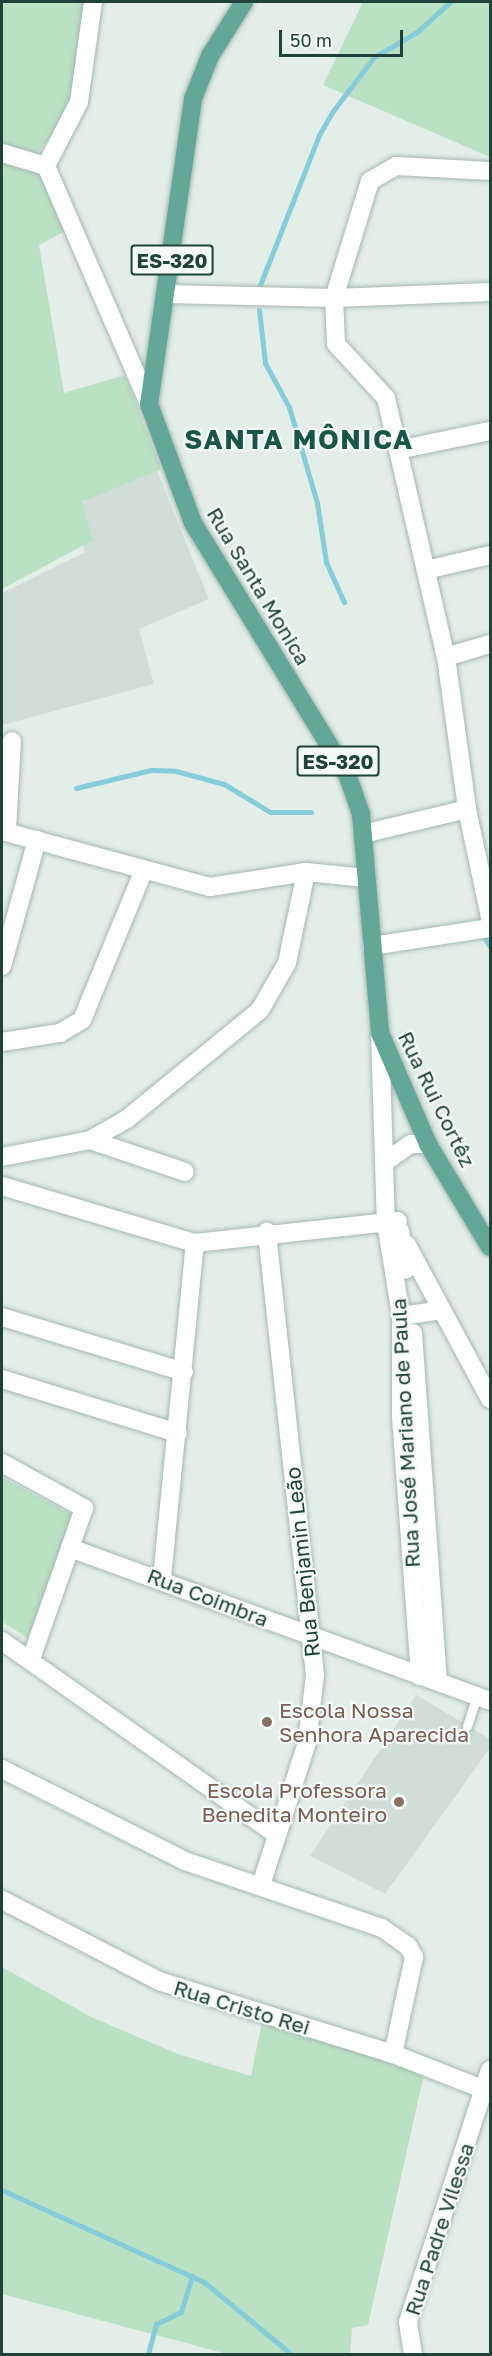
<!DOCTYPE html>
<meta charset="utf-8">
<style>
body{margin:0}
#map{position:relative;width:492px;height:2356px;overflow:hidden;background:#e3eee9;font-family:"Golos Text",sans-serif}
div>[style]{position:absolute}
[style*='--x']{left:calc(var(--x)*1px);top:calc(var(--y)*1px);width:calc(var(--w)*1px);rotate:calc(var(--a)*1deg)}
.built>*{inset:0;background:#d1ded8}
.green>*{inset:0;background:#bae1c4}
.stream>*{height:5px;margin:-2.5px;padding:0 2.5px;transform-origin:2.5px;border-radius:2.5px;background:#86ccd9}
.roads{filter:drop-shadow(0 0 2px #a5b7b1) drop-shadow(0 0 2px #a5b7b1)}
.lane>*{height:9px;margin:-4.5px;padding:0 4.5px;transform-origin:4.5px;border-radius:4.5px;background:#fff}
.street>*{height:18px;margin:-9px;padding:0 9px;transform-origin:9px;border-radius:9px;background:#fff}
.primary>*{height:18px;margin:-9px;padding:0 9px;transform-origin:9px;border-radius:9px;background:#63a896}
.dots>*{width:16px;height:16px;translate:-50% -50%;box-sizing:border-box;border:3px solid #f4faf7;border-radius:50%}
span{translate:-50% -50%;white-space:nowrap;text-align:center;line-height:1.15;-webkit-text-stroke:4.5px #f4faf7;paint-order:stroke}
.shield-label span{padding:2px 4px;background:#f4faf7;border:2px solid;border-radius:4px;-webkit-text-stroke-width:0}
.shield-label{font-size:20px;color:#204239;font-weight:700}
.street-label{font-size:21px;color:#204239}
.education-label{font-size:21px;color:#785e54}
.left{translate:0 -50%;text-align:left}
.right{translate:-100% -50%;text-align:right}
.district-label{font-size:27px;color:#1a5647;font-weight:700;letter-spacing:1.5px}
.frame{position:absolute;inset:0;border:3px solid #204239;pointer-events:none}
.scale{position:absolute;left:279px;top:30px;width:124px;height:27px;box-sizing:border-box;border:3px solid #204239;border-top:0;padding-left:8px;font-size:18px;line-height:21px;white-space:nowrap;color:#204239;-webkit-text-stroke:4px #f4faf7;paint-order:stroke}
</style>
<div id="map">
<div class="built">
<i style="clip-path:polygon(154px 464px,209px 599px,139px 629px,154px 684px,2px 725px,2px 593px,85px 552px,70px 509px)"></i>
<i style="clip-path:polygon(416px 1695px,490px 1739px,490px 1748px,385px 1894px,310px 1856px)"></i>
</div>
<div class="green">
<i style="clip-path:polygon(2px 2px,94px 2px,71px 112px,37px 154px,73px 227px,39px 245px,64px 393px,125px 375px,161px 469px,82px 502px,93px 540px,2px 589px)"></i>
<i style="clip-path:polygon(363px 2px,490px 2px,490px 157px,323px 85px)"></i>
<i style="clip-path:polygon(2px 1477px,72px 1515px,28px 1638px,2px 1622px)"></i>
<i style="clip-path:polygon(2px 1967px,91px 2017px,178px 2054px,251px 2076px,262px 2022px,424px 2074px,368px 2325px,352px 2328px,350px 2354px,227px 2354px,2px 2294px)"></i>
</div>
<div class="stream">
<i style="--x:260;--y:285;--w:161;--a:-68.5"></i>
<i style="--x:319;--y:135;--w:28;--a:-60"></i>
<i style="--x:333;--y:111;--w:68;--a:-52.8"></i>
<i style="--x:374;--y:57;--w:50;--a:-30.2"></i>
<i style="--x:417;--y:32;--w:45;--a:-42.3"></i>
<i style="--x:259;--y:310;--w:53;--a:83.5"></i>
<i style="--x:265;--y:363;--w:50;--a:61.4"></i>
<i style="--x:289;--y:407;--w:100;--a:73.7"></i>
<i style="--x:317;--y:503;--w:60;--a:81.3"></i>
<i style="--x:326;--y:562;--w:44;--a:65.8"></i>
<i style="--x:76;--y:788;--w:77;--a:-13.5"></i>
<i style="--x:151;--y:770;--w:25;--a:2"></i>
<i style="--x:176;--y:771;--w:50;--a:15.2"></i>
<i style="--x:224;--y:784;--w:54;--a:31.3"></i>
<i style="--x:270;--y:812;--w:41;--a:0"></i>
<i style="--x:482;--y:934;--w:15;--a:58"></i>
<i style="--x:2;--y:2190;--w:222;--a:24.5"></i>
<i style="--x:204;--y:2282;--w:113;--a:39.6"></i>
<i style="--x:148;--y:2354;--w:31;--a:-75"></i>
<i style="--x:156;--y:2324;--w:28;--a:-26"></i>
<i style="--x:181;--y:2312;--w:38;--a:-73"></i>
</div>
<div class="roads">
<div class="lane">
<i style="--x:467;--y:1726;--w:32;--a:-72"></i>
</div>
<div class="street">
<i style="--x:93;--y:2;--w:101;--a:98"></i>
<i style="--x:79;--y:102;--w:72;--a:117.3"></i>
<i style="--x:46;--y:166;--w:259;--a:66.6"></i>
<i style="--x:2;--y:153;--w:46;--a:16.5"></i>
<i style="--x:490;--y:171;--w:94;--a:-177"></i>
<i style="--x:396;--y:166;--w:30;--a:150"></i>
<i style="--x:370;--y:181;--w:122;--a:107.1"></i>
<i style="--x:334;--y:298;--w:46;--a:87.5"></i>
<i style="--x:336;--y:344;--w:74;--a:47.2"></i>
<i style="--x:386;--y:398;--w:266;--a:77"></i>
<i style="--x:446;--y:657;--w:153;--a:82.1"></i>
<i style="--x:467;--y:809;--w:110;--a:78"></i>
<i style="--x:167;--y:294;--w:167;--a:1.4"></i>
<i style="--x:334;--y:298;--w:156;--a:-2.2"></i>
<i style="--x:398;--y:450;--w:94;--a:-11.7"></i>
<i style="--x:426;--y:570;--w:66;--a:-13.2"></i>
<i style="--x:446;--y:657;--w:46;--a:-16.5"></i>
<i style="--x:7;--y:830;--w:89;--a:-86.8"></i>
<i style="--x:2;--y:831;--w:215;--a:15.1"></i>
<i style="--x:210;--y:887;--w:97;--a:-8.9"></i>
<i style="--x:306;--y:872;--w:60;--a:5.7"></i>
<i style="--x:363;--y:834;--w:107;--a:-13.5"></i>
<i style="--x:372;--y:946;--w:119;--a:-8.7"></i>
<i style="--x:2;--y:966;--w:131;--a:-74.5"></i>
<i style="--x:380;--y:1034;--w:189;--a:88.2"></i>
<i style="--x:386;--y:1223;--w:94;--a:80.8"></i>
<i style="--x:401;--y:1316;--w:101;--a:90"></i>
<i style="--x:401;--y:1417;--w:260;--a:85.8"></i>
<i style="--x:2;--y:1042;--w:59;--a:-8.8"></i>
<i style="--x:60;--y:1033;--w:26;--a:-31"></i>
<i style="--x:82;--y:1020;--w:160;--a:-67.6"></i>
<i style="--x:90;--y:1140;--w:100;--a:18.6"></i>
<i style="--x:2;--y:1157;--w:90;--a:-10.9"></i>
<i style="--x:90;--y:1140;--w:43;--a:-29.6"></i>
<i style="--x:127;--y:1119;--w:172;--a:-39.3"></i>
<i style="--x:260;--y:1010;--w:54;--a:-60.1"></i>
<i style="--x:287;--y:963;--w:93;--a:-78.2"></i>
<i style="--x:385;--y:1162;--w:32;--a:-35"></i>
<i style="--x:411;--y:1144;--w:17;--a:0"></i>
<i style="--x:2;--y:1186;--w:201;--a:16.5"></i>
<i style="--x:195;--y:1243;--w:204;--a:-6.2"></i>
<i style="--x:400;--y:1231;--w:39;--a:81"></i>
<i style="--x:407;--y:1245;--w:175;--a:61.7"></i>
<i style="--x:401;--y:1316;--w:41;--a:-8.3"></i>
<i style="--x:2;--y:1317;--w:190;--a:16.8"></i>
<i style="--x:413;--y:1333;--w:349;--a:85.9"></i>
<i style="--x:2;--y:1379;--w:184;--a:17.1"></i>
<i style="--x:2;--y:1463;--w:94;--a:28.8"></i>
<i style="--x:84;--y:1508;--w:42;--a:109.3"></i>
<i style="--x:162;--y:1578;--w:337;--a:-84.4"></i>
<i style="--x:2;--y:1641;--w:337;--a:35.2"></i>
<i style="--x:31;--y:1659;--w:118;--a:-70.6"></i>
<i style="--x:70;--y:1548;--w:447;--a:20"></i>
<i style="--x:2;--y:1769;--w:205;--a:26.7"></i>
<i style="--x:185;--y:1861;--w:208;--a:18.8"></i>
<i style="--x:382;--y:1928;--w:32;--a:35"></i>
<i style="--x:408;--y:1946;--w:13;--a:61"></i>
<i style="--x:414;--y:1957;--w:99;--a:102.2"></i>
<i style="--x:261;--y:1885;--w:149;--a:-72.1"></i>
<i style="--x:307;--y:1743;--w:68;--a:-83.3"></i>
<i style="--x:315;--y:1675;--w:446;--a:-96.2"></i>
<i style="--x:2;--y:1900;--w:177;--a:27.3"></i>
<i style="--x:159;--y:1981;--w:245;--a:17.3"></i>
<i style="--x:393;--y:2054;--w:104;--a:21.4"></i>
<i style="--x:413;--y:2354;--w:32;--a:-99"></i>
<i style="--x:408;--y:2322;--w:265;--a:-72"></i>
</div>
<div class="primary">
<i style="--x:244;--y:2;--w:64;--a:122.2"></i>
<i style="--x:210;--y:56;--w:46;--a:111.6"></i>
<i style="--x:193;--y:99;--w:308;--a:98.2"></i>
<i style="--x:149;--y:404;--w:127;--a:69.7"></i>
<i style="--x:193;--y:523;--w:294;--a:58.5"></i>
<i style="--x:347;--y:774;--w:42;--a:70.7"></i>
<i style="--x:361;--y:814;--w:220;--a:85"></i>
<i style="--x:380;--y:1033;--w:121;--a:66.6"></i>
<i style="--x:428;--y:1144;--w:120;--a:59"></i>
</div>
</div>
<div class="dots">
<i style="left:267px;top:1722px;background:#8d6e63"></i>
<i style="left:399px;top:1802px;background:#8d6e63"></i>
</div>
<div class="shield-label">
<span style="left:172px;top:260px">ES-320</span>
<span style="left:338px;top:761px">ES-320</span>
</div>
<div class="street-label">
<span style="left:259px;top:586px;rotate:59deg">Rua Santa Monica</span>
<span style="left:437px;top:1099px;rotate:64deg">Rua Rui Cortêz</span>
<span style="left:405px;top:1433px;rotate:-93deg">Rua José Mariano de Paula</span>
<span style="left:302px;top:1562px;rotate:-96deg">Rua Benjamin Leão</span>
<span style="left:208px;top:1597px;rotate:21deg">Rua Coimbra</span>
<span style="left:242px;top:2007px;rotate:17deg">Rua Cristo Rei</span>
<span style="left:439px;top:2229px;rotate:-72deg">Rua Padre Vilessa</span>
</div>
<div class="education-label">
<span class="left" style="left:279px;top:1722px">Escola Nossa<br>Senhora Aparecida</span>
<span class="right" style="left:387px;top:1802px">Escola Professora<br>Benedita Monteiro</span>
</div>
<div class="district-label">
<span style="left:299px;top:440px">SANTA MÔNICA</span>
</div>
<div class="frame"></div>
<div class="scale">50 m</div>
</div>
